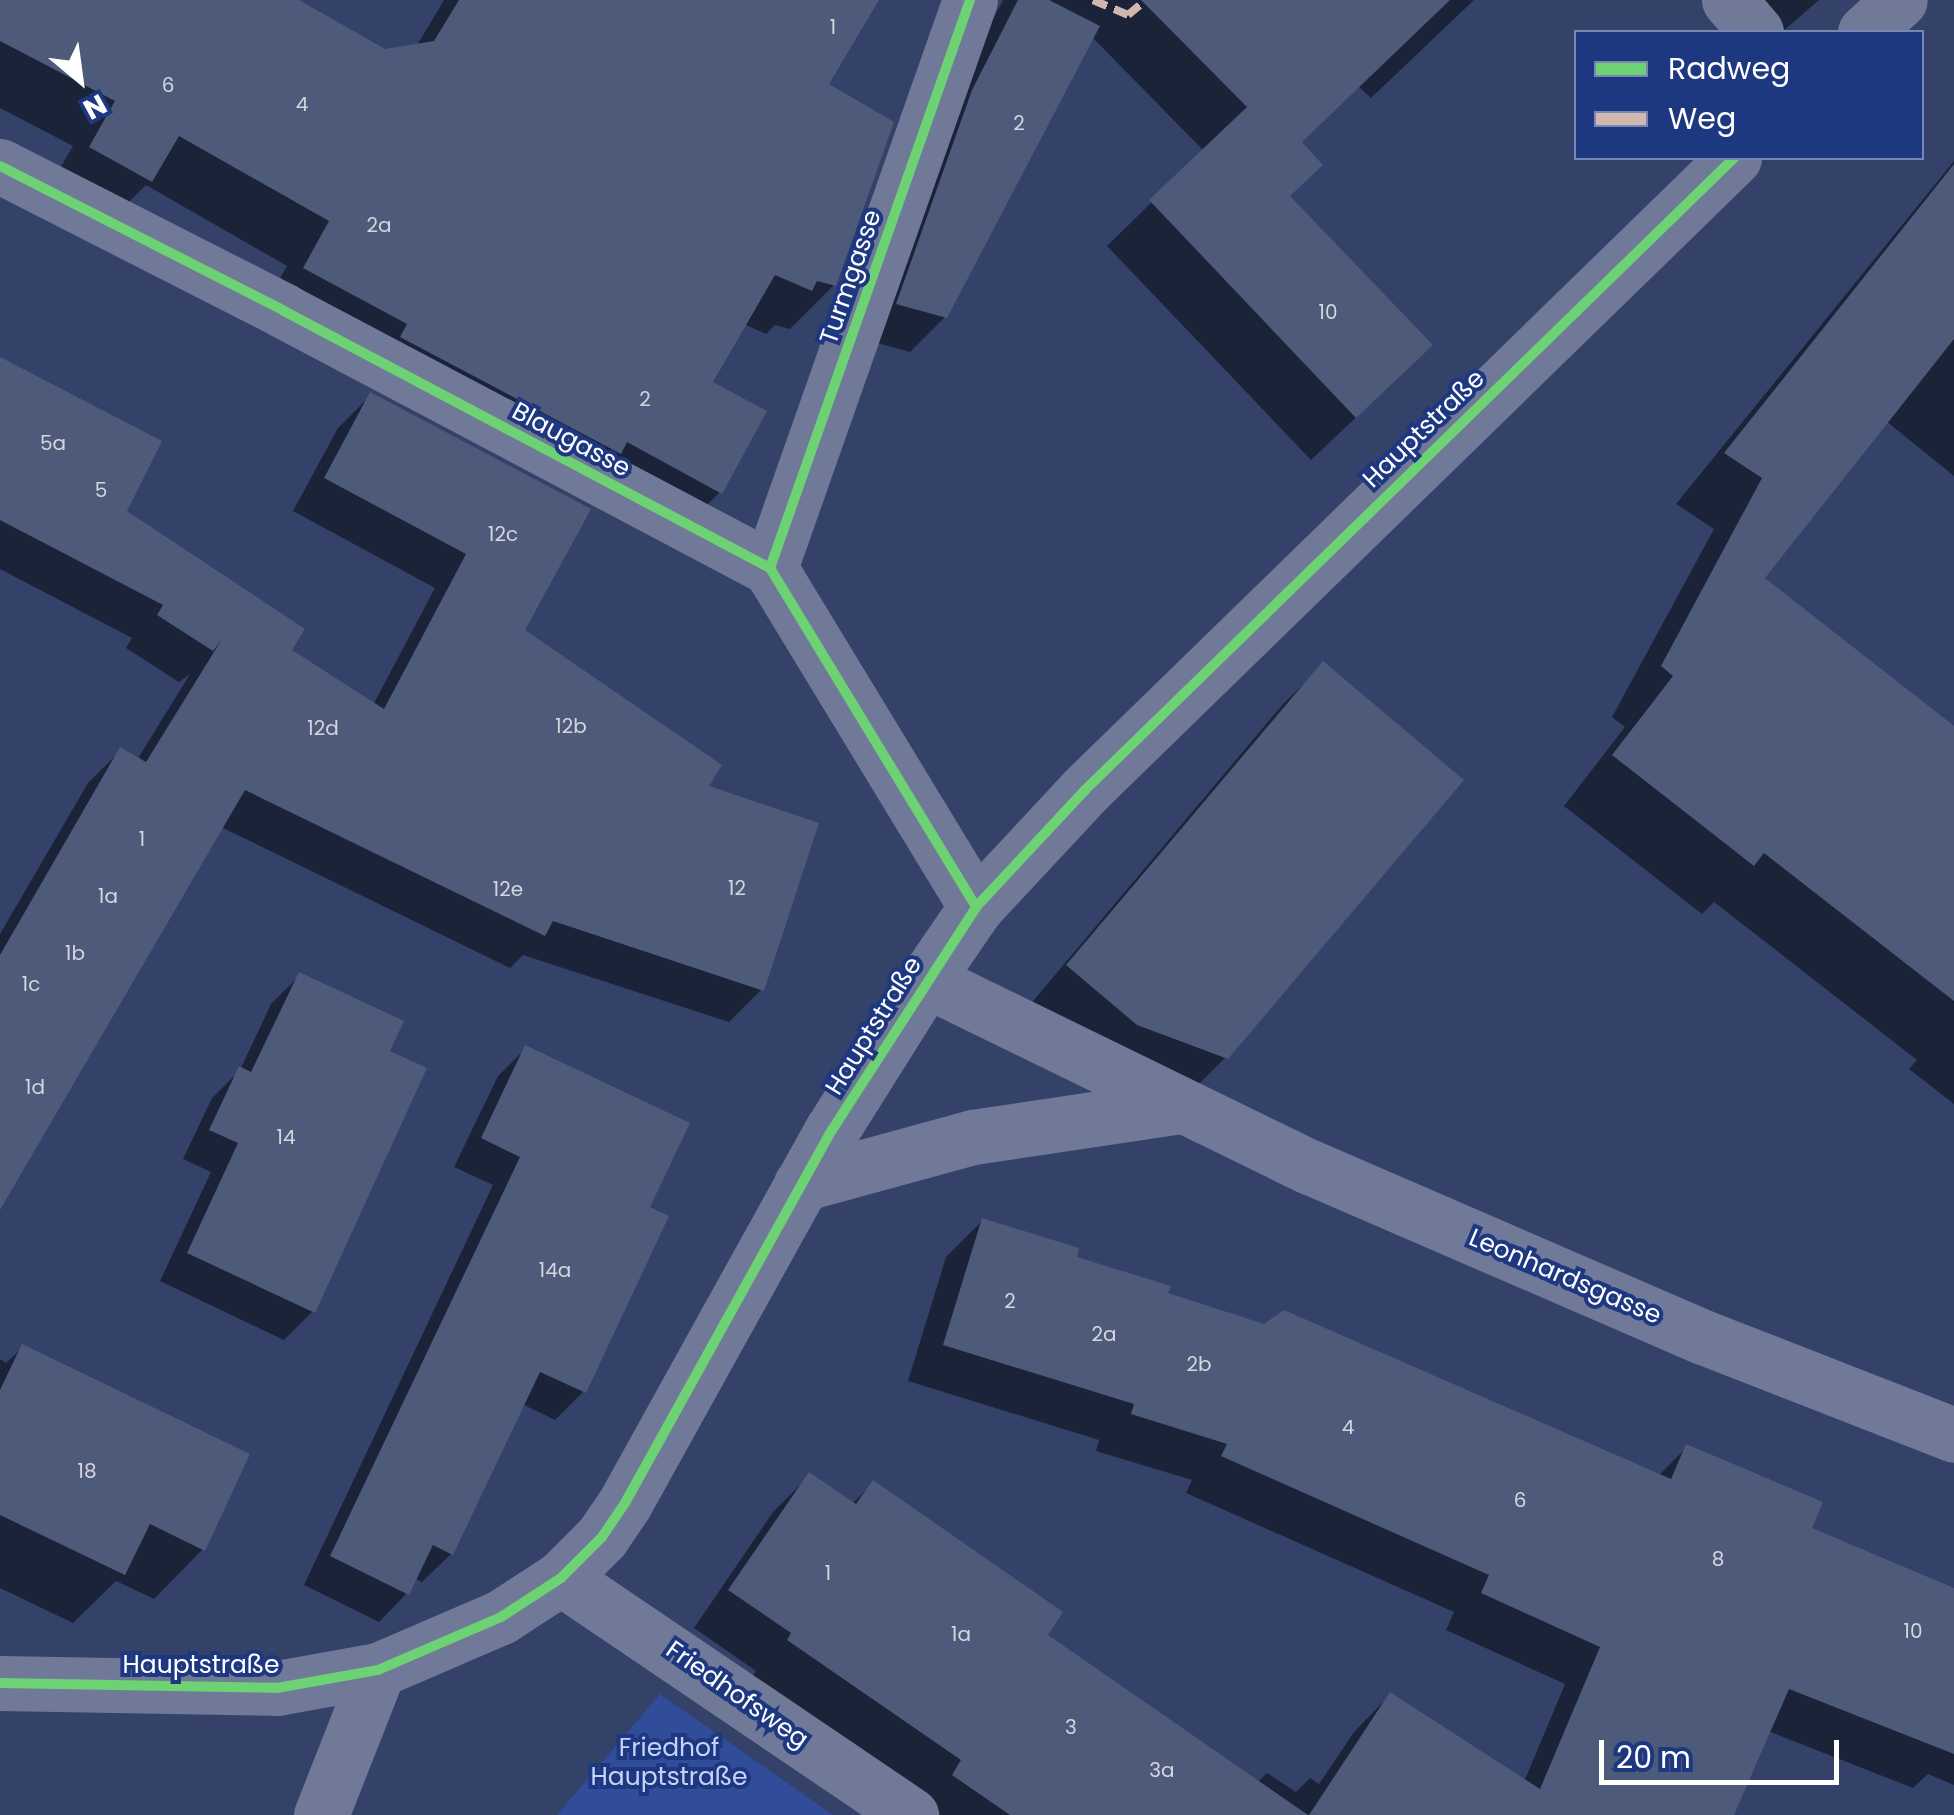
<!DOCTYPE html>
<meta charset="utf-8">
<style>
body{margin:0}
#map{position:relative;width:1954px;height:1815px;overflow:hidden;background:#34426a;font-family:Poppins,sans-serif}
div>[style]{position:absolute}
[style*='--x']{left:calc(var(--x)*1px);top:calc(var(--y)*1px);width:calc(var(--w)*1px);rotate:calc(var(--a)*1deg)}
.green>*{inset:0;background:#314c99}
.shadow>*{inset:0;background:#0007}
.building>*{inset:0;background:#4e5a7a}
.minor>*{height:55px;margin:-27.5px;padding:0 27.5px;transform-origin:27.5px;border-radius:27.5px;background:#707998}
.tertiary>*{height:55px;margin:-27.5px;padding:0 27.5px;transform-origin:27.5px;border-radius:27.5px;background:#707998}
.quiet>*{height:8px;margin-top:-4px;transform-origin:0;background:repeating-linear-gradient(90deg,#d1b7ad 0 15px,transparent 0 23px)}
.cycleway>*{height:10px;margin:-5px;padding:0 5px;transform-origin:5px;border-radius:5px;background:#6cd273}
span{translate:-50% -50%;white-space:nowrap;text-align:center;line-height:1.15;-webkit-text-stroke:8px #1d3781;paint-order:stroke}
.number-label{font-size:20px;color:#d3d6de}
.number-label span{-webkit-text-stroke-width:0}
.street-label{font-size:25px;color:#fff}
.park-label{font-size:25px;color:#c6d3f7}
.legend{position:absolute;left:1574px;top:30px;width:350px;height:130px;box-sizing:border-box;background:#1d3781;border:2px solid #7787b3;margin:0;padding:12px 18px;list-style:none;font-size:30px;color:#fff}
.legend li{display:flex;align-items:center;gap:20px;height:50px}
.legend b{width:50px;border:2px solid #7787b3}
.north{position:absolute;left:30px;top:30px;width:100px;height:100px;-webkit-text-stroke:8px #1d3781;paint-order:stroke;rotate:151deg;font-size:28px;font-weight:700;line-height:40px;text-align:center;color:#fff}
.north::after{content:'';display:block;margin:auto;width:35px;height:45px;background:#fff;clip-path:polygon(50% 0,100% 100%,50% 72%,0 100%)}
.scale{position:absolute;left:1599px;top:1740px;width:240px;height:45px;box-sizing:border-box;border:5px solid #fff;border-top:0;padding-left:12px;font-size:30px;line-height:35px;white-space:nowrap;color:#fff;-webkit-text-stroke:8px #1d3781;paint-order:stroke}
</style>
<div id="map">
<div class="green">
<i style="clip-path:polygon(660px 1694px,833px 1815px,557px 1815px)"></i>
</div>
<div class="shadow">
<i style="clip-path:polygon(0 0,294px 0,385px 52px,416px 47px,444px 0,867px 0,740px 199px,834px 285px,790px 329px,775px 325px,766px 334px,744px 324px,710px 383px,720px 492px,676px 536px,585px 487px,575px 496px,358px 381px,365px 368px,261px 313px,287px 266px,146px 185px,106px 225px,46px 192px,73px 146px,0 108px)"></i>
<i style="clip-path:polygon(1003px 0,1474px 0,1371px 98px,1358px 86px,1299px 143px,1288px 197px,1386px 389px,1311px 460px,1107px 246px,1204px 151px,1092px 37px,945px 317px,910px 352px,863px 339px,937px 127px)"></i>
<i style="clip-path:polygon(1747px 0,1819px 0,1782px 32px)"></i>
<i style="clip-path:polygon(1954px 161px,1954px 476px,1886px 421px,1761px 578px,1954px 729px,1954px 1104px,1909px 1069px,1917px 1060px,1714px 902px,1702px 914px,1564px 806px,1625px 727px,1612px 717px,1714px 529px,1676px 504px)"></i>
<i style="clip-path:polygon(0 360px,123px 512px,289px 651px,373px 705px,435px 588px,293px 511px,338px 428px,371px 395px,522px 631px,705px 788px,762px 989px,729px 1022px,523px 955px,510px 968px,221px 827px,0 1195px,0 934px,88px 783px,121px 750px,137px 760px,190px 674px,179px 682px,126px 648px,132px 638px,0 569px)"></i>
<i style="clip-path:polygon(1324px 664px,1226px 1057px,1185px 1098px,1028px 1007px,1283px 704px)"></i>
<i style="clip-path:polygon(300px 975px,387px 1053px,312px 1312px,284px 1340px,160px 1281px,211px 1172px,183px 1159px,212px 1098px,240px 1070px,271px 1004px)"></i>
<i style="clip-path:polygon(526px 1048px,646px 1208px,583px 1392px,555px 1420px,522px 1404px,451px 1554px,422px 1582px,414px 1578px,407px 1593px,379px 1622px,304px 1585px,493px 1185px,454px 1167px,498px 1076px)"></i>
<i style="clip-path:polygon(983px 1220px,1165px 1295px,1658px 1476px,1687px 1447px,1809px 1529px,1954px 1591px,1954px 1785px,1928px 1774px,1913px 1788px,1768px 1731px,1732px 1815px,921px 1815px,752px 1678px,756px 1671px,694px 1628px,773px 1512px,810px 1475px,852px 1504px,873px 1483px,1044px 1635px,1257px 1783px,1267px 1773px,1296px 1792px,1310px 1778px,1319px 1784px,1354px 1732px,1390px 1695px,1524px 1782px,1565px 1684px,1446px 1630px,1454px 1612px,1186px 1493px,1192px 1480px,1096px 1451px,1099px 1440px,908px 1381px,946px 1257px)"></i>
<i style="clip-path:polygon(23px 1347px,203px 1549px,154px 1599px,116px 1581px,73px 1623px,0 1588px,0 1359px,6px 1363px)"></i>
</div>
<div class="building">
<i style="clip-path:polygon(0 0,299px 0,385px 49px,434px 41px,459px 0,879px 0,829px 84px,894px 122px,836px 286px,817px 281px,812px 291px,775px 275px,713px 382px,767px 411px,722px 494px,627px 442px,621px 454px,400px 337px,407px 324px,303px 268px,329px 221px,179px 136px,152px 182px,89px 147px,115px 101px,0 41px)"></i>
<i style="clip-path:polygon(1018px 0,1049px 0,1100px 26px,947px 318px,896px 304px,972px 90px)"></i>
<i style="clip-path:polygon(1141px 0,1450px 0,1302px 142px,1323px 165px,1290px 196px,1433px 345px,1356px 418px,1149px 200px,1247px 107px)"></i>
<i style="clip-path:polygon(1954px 164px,1954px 339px,1765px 578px,1954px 726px,1954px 1001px,1764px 853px,1754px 866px,1612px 755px,1673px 676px,1661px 666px,1762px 478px,1724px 453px)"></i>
<i style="clip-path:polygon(0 357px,162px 441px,127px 511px,305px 629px,292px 650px,384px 709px,466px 554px,324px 478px,370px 392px,591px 509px,525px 630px,722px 765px,709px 786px,819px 823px,764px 991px,553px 921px,545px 936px,245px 790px,0 1210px,0 955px,120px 747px,146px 762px,222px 639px,213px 651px,157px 615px,163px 605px,0 520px)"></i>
<i style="clip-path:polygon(1323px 661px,1464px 780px,1228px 1059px,1137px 1025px,1066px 965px)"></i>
<i style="clip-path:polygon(299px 972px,404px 1021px,390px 1051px,427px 1068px,315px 1313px,187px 1253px,238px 1143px,209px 1130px,239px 1066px,251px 1072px)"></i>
<i style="clip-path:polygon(525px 1045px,690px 1123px,650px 1207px,669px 1216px,586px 1393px,540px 1372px,453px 1555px,433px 1545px,409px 1595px,330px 1556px,520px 1157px,481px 1138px)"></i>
<i style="clip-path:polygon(982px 1218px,1079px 1248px,1077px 1257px,1171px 1286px,1168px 1293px,1264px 1324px,1284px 1310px,1671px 1479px,1686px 1444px,1823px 1502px,1812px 1528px,1954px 1588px,1954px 1754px,1789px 1689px,1734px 1815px,1309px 1815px,1390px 1692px,1540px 1789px,1600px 1647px,1481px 1593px,1489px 1575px,1221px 1456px,1227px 1444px,1131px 1414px,1134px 1404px,943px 1345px)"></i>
<i style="clip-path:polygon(22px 1344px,250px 1454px,205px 1551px,150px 1524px,125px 1575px,0 1515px,0 1390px)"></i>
<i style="clip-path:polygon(809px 1472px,856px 1504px,873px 1480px,1063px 1612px,1048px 1635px,1308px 1815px,1010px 1815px,952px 1775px,961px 1760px,787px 1640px,791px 1633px,728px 1590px)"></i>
</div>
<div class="minor">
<i style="--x:1729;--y:0;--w:42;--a:49.8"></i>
<i style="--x:1865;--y:32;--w:47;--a:-42.4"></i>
<i style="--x:0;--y:166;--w:319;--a:27"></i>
<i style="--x:284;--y:311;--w:550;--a:27.87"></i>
<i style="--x:770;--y:568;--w:397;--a:58.7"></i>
<i style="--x:770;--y:568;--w:602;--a:-70.6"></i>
<i style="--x:926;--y:980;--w:88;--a:-55.6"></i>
<i style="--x:976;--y:907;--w:160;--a:-47"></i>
<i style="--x:1085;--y:790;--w:906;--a:-44.24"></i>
<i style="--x:561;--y:1578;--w:423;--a:34.1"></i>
<i style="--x:321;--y:1815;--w:156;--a:-68.5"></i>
</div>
<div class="tertiary">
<i style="--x:801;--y:1184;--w:178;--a:-15.3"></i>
<i style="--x:973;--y:1137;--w:210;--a:-8.5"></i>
<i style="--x:0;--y:1683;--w:277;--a:1"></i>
<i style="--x:277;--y:1688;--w:103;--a:-10.1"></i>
<i style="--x:378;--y:1670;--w:134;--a:-23.3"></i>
<i style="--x:501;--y:1617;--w:72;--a:-33"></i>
<i style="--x:561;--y:1578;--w:58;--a:-45"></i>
<i style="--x:602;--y:1537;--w:41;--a:-55.9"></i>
<i style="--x:625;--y:1503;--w:427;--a:-61"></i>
<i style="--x:832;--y:1130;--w:177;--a:-57.9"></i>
<i style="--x:926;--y:980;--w:427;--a:26"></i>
<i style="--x:1310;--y:1167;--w:428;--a:23.4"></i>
<i style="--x:1703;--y:1337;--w:269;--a:21.3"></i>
</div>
<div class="quiet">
<i style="--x:1093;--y:0;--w:38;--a:23"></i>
<i style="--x:1128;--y:15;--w:23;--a:-40"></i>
</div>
<div class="cycleway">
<i style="--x:0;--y:166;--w:319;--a:27"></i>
<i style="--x:284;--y:311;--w:550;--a:27.87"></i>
<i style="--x:770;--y:568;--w:397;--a:58.7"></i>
<i style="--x:770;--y:568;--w:602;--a:-70.6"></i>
<i style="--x:0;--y:1683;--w:277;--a:1"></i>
<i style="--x:277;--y:1688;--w:103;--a:-10.1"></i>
<i style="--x:378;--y:1670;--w:134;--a:-23.3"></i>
<i style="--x:501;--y:1617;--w:72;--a:-33"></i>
<i style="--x:561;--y:1578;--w:58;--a:-45"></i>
<i style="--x:602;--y:1537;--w:41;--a:-55.9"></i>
<i style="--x:625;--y:1503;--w:427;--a:-61"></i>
<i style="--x:832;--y:1130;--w:265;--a:-57.1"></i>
<i style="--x:976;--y:907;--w:160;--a:-47"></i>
<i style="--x:1085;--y:790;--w:906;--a:-44.24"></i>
</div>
<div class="number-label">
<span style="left:833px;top:27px">1</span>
<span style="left:168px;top:85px">6</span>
<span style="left:302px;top:104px">4</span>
<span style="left:1019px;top:123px">2</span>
<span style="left:379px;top:225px">2a</span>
<span style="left:1328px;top:312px">10</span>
<span style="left:645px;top:399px">2</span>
<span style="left:53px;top:443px">5a</span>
<span style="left:101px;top:490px">5</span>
<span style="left:503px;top:534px">12c</span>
<span style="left:571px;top:726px">12b</span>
<span style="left:323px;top:728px">12d</span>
<span style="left:142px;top:839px">1</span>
<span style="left:737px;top:888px">12</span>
<span style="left:508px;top:889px">12e</span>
<span style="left:108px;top:896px">1a</span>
<span style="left:75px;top:953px">1b</span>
<span style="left:31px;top:984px">1c</span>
<span style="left:35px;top:1087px">1d</span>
<span style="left:286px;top:1137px">14</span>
<span style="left:555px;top:1270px">14a</span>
<span style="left:1010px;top:1301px">2</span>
<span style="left:1104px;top:1334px">2a</span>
<span style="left:1199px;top:1364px">2b</span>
<span style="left:1348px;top:1427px">4</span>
<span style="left:87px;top:1471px">18</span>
<span style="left:1520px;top:1500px">6</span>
<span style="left:1718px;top:1559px">8</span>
<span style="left:828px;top:1573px">1</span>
<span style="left:1913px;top:1631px">10</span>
<span style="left:961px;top:1634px">1a</span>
<span style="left:1071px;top:1727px">3</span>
<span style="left:1162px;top:1770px">3a</span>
</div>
<div class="street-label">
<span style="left:851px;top:277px;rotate:-71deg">Turmgasse</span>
<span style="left:1424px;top:429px;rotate:-44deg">Hauptstraße</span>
<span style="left:571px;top:440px;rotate:28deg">Blaugasse</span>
<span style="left:874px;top:1026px;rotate:-58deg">Hauptstraße</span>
<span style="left:1565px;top:1277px;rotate:23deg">Leonhardsgasse</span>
<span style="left:201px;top:1665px">Hauptstraße</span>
<span style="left:737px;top:1695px;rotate:35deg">Friedhofsweg</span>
</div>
<div class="park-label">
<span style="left:669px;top:1763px">Friedhof<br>Hauptstraße</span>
</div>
<ul class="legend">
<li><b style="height:12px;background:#6cd273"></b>Radweg</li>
<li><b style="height:12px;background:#d1b7ad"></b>Weg</li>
</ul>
<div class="north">N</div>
<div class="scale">20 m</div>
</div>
